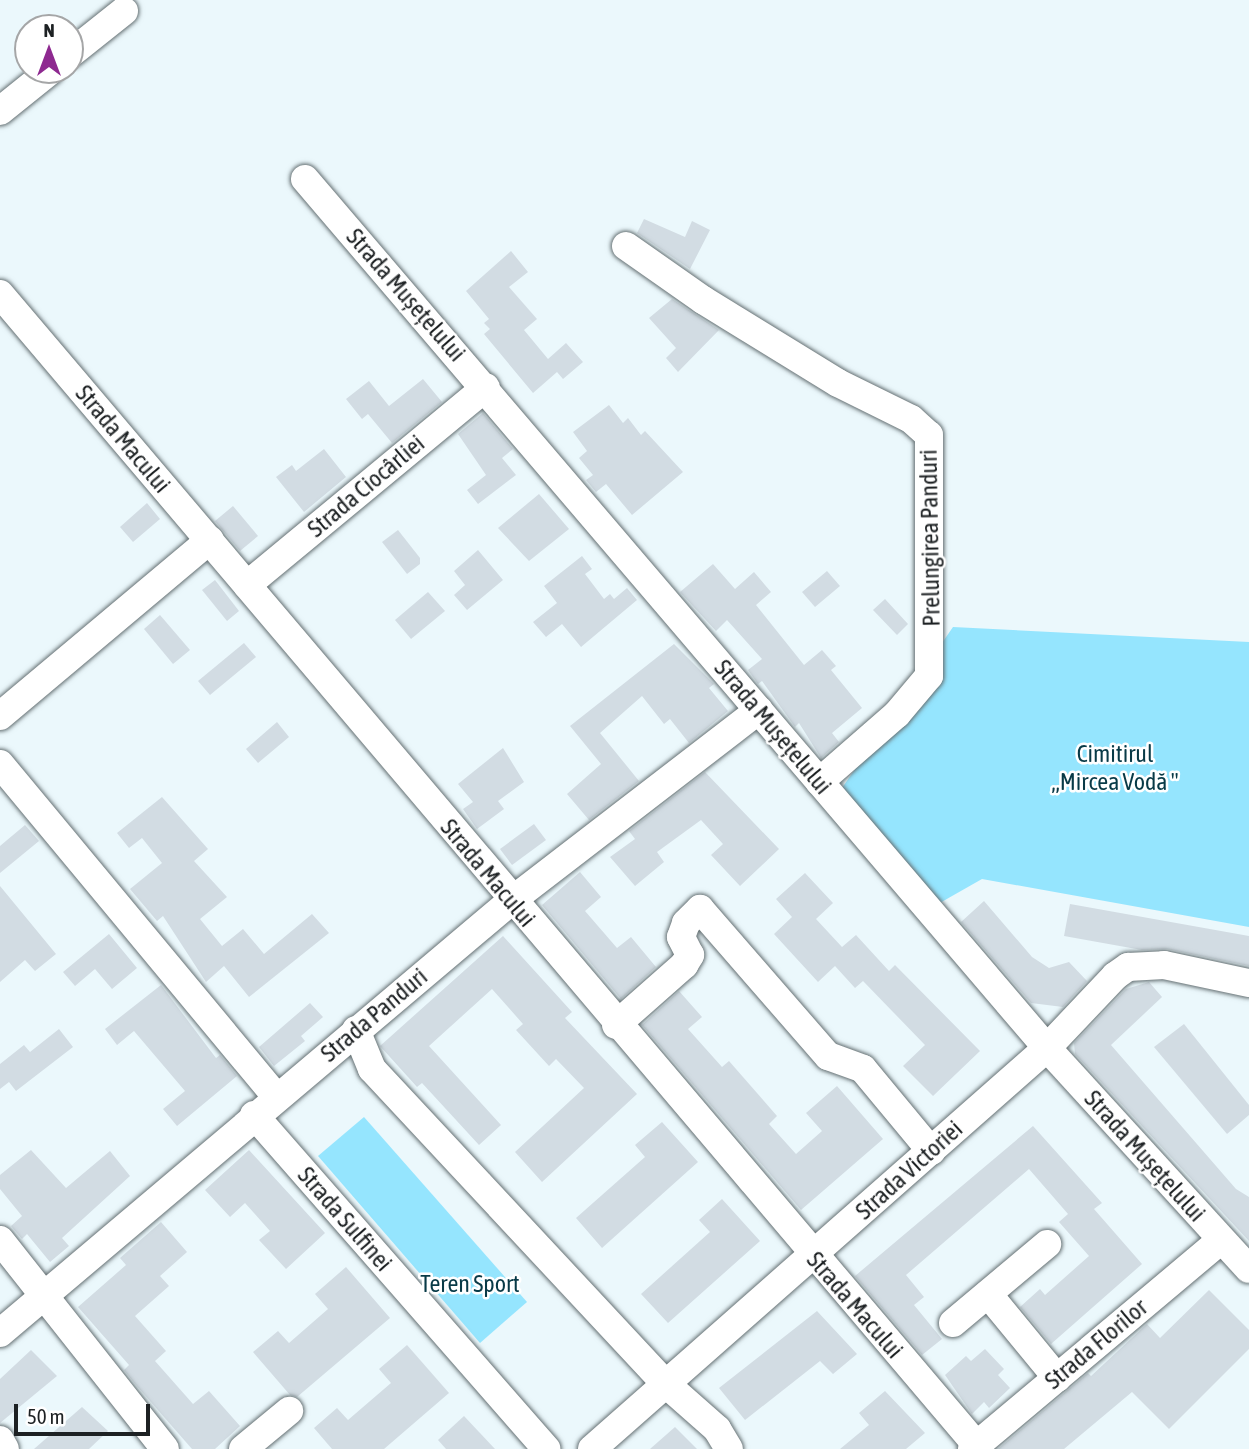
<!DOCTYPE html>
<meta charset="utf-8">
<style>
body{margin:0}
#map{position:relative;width:1249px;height:1449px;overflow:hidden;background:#ebf8fc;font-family:"Asap Condensed",sans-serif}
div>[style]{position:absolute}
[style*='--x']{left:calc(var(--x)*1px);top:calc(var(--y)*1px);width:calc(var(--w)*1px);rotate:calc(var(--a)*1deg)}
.green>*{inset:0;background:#95e5fe}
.building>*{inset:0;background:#d2dce3}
.roads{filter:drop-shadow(0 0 2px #657073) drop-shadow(0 0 2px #657073)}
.minor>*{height:28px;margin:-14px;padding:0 14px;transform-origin:14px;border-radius:14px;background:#fff}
span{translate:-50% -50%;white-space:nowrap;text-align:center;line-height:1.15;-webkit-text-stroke:5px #fff;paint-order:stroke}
.street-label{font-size:24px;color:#1d2123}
.park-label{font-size:24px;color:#083a47}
.north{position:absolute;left:14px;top:14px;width:70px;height:70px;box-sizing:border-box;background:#fff;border:2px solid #a5a6a7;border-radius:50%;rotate:0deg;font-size:19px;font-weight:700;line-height:28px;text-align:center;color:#1d2123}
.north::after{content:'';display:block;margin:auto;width:24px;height:32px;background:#8e2990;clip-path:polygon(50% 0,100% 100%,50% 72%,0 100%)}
.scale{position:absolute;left:14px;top:1404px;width:136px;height:32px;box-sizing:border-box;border:4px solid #1d2123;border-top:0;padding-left:9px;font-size:21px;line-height:24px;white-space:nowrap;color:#1d2123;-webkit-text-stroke:5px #fff;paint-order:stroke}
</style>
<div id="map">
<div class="green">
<i style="clip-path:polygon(953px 627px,1249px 642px,1249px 927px,982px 879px,938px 904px,842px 788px)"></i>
<i style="clip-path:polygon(364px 1117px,527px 1302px,480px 1343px,318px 1156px)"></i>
</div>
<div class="building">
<i style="clip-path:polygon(644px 219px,685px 237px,692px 221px,710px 230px,690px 269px,637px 233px)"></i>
<i style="clip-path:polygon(511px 251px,528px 272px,509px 287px,537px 319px,524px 330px,548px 359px,566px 343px,583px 362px,563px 379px,557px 372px,533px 393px,484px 334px,490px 329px,484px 323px,489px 319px,466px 291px)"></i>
<i style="clip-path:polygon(672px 299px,719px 330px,678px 372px,666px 358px,676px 348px,649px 318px)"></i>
<i style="clip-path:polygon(423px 379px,442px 402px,392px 443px,368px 414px,362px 419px,346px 399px,369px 381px,389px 406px)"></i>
<i style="clip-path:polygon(609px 405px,623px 423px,628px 418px,641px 435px,645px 431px,683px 472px,632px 515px,606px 484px,596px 492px,586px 480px,593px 475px,579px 458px,587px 451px,573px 432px)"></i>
<i style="clip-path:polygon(483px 413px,513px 449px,502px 458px,516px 475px,478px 504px,467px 490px,486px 475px,458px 434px)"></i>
<i style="clip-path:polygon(324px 449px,346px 477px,304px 512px,276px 477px,292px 465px,296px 471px)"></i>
<i style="clip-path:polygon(539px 494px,569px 529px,529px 561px,498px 528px)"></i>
<i style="clip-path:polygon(147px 503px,160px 519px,133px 542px,120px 527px)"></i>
<i style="clip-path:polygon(233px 506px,258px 536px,240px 551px,215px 521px)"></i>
<i style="clip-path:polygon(398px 530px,420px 558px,420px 564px,407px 574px,382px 542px)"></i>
<i style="clip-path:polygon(478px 550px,503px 580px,467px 610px,454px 595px,465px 585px,454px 571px)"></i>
<i style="clip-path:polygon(582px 556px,592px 569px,585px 574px,604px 599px,610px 594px,614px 599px,627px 588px,637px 600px,581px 647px,562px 624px,546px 637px,533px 622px,557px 603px,544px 586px)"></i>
<i style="clip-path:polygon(713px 564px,735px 589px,754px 572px,771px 592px,756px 605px,804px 665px,822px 650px,836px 666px,831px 670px,862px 708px,832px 733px,839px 742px,821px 758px,799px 723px,795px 727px,762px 681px,758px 684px,748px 670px,762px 659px,727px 620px,716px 631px,680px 592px)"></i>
<i style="clip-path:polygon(827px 571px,840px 586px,815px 607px,802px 592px)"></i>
<i style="clip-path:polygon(215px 580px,239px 611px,227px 621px,202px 590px)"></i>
<i style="clip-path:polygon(428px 592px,445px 611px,411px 639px,395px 620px)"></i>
<i style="clip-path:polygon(885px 599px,908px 624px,897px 635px,873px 610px)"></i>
<i style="clip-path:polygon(160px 615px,190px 650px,173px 664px,144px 629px)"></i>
<i style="clip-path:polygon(244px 643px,256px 657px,210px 695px,198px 681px)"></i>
<i style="clip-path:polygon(674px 644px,714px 684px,709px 688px,728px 711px,689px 743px,670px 719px,664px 724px,642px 696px,600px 733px,639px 781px,589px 820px,567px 794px,601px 764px,570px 726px)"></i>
<i style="clip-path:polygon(277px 722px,289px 737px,258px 763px,246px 749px)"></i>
<i style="clip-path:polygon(503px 748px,524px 782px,498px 801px,504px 809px,477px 829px,463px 809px,473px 802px,458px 784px)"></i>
<i style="clip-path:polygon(705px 772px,779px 849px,740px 886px,711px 855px,723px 844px,701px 820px,657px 852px,664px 862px,635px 886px,610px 857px,635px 839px,629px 831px)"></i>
<i style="clip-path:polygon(162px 797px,208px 849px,194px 861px,227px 897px,200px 919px,222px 946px,243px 929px,264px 954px,312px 914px,329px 933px,249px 997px,224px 966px,206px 982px,163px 916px,157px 921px,130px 889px,162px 863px,142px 838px,129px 848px,117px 833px)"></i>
<i style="clip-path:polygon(534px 824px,546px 840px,512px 865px,500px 849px)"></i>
<i style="clip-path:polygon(25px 825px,39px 841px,0 873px,0 846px)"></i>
<i style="clip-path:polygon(580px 872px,601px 897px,585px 911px,617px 948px,631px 937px,656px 967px,621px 999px,542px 905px)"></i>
<i style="clip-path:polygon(805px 873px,833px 903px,816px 919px,842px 947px,856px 935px,889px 971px,895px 965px,980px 1051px,933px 1096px,903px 1066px,925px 1045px,863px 981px,855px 988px,835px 966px,818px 982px,774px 934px,792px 917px,776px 899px)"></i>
<i style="clip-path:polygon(0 886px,56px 954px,35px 971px,25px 960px,0 982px)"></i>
<i style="clip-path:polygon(984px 901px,1032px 957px,1049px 968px,1069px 962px,1087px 981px,1063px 1007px,1031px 1003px,961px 922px)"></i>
<i style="clip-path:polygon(1070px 904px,1249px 936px,1249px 966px,1167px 949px,1142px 950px,1064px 936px)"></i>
<i style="clip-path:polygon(109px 934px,137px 968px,112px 989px,95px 969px,75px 986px,63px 972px)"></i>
<i style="clip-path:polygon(503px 936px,572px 1012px,565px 1018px,637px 1094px,542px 1182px,515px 1152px,584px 1088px,556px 1059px,549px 1066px,516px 1030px,523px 1024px,492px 989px,429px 1046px,501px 1125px,479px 1145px,422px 1083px,417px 1087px,380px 1046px)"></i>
<i style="clip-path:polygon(1149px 982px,1162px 997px,1111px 1045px,1236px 1189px,1249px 1197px,1249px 1241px,1075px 1054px,1074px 1043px,1126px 989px)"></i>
<i style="clip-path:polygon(161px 985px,216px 1058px,220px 1055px,237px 1076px,177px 1126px,163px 1109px,185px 1091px,134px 1031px,117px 1045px,105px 1029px)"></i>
<i style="clip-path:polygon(679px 991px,702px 1017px,688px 1029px,722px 1067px,729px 1061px,777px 1116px,769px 1124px,796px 1154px,822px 1131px,806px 1113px,837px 1086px,883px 1139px,801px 1210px,642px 1025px)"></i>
<i style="clip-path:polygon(310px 1003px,323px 1017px,301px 1036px,305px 1041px,274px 1066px,259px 1047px)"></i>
<i style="clip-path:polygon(1184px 1024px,1249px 1105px,1249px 1115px,1227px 1134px,1154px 1047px)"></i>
<i style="clip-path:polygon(59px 1029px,73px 1047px,16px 1091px,9px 1082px,0 1089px,0 1064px,24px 1045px,30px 1052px)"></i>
<i style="clip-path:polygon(662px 1122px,698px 1162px,602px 1248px,576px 1218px,645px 1157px,635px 1145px)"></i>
<i style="clip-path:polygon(1033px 1126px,1102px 1203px,1094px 1209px,1142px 1264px,1051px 1344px,1020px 1307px,1040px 1289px,1045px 1295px,1089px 1256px,1059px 1222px,1068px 1214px,1029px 1169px,906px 1275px,924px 1297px,914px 1305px,942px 1339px,922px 1355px,855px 1276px)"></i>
<i style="clip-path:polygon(31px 1150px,66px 1188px,110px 1151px,130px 1176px,62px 1238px,69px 1246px,50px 1262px,27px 1234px,22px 1239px,11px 1226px,22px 1216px,0 1189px,0 1175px)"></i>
<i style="clip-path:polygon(249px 1150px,325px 1233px,286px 1269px,259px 1240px,270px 1231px,245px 1203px,230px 1217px,205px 1190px)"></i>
<i style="clip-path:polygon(722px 1199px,760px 1241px,668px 1323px,641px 1294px,710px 1232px,699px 1220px)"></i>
<i style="clip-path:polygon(161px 1222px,187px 1252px,160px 1276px,169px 1286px,135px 1316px,166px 1351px,155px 1361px,193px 1404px,209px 1391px,240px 1426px,215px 1449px,192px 1449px,136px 1385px,124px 1370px,129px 1365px,78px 1307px,126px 1265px,120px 1258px)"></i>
<i style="clip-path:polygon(346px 1267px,390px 1318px,297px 1397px,290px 1395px,253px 1352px,278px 1331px,289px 1343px,328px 1309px,315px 1294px)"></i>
<i style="clip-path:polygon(1209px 1290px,1249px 1330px,1249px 1349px,1169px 1429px,1132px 1392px,1064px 1449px,998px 1449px,1088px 1373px,1091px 1376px,1147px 1324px,1160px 1338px)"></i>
<i style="clip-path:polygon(817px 1311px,857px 1354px,833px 1374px,820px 1361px,745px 1420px,719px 1388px)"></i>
<i style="clip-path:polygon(407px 1345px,449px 1393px,384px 1449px,332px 1449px,314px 1428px,337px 1408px,348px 1420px,391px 1383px,379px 1369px)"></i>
<i style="clip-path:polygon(985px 1349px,1004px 1369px,998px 1375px,1010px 1388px,989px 1408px,984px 1402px,972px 1414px,945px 1375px,966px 1356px,971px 1361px)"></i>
<i style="clip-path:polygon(31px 1350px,57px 1376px,0 1423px,0 1379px)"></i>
<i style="clip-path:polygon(885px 1391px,925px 1433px,906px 1449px,840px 1449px,869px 1425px,859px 1413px)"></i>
<i style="clip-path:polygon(82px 1407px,108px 1431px,89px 1449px,34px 1449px)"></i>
<i style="clip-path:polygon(464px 1416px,495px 1449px,446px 1449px,438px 1440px)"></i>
<i style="clip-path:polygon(675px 1427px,697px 1449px,650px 1449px)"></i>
</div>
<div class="roads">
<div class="minor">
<i style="--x:70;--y:54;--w:69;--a:-38.5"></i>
<i style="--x:0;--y:111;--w:65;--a:-38.8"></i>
<i style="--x:305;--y:179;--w:1143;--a:49.51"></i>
<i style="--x:1047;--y:1048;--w:299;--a:47.6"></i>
<i style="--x:626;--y:246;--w:94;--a:35"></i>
<i style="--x:703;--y:300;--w:158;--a:31.6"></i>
<i style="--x:838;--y:383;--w:81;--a:26.3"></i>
<i style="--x:911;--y:419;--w:24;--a:42"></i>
<i style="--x:929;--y:435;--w:241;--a:90"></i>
<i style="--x:929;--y:676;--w:50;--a:130.1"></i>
<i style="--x:897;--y:714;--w:103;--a:138.9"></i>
<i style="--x:0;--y:294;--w:1515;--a:49.69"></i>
<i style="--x:247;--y:585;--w:310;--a:-39.6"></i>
<i style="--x:0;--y:716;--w:274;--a:-40"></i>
<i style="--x:0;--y:764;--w:433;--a:50.3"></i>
<i style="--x:616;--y:1025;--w:91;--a:-41.4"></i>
<i style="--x:684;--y:965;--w:12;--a:-59"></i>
<i style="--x:690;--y:955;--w:20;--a:-117"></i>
<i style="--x:681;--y:937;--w:15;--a:-70"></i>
<i style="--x:686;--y:923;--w:20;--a:-45"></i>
<i style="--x:700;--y:909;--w:195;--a:49"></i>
<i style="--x:828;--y:1056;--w:37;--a:20"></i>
<i style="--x:863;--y:1069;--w:107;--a:50.3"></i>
<i style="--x:356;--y:1030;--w:42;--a:67.7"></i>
<i style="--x:372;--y:1069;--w:431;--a:47"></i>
<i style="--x:666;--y:1384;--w:68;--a:41.4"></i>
<i style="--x:717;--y:1429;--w:23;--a:59"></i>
<i style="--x:254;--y:1115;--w:444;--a:48.8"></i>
<i style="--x:0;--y:1240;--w:266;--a:51.7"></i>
<i style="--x:988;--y:1294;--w:109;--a:50.6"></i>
<i style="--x:953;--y:1323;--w:123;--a:-40"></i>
<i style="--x:0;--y:1333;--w:669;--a:-40.21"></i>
<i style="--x:511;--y:901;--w:313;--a:-37.6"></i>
<i style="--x:0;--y:1440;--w:10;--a:61"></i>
<i style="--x:243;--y:1449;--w:60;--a:-39.6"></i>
<i style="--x:592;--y:1449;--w:606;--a:-41.39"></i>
<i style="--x:1047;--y:1048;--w:99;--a:-46.6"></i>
<i style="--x:1115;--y:976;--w:16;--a:-35"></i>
<i style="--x:1128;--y:967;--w:36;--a:-3"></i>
<i style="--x:1164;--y:965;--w:87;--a:12"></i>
<i style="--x:972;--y:1449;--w:325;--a:-40"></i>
</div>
</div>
<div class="street-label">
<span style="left:406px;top:295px;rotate:49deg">Strada Mușețelului</span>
<span style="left:123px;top:439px;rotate:50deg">Strada Macului</span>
<span style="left:366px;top:486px;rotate:-40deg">Strada Ciocârliei</span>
<span style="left:930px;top:538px;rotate:-91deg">Prelungirea Panduri</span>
<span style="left:773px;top:727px;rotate:50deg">Strada Mușețelului</span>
<span style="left:488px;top:873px;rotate:50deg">Strada Macului</span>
<span style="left:374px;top:1015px;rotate:-40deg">Strada Panduri</span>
<span style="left:1145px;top:1156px;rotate:48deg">Strada Mușețelului</span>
<span style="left:909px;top:1170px;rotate:-42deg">Strada Victoriei</span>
<span style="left:345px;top:1219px;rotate:49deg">Strada Sulfinei</span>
<span style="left:855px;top:1305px;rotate:49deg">Strada Macului</span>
<span style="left:1096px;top:1344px;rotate:-40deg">Strada Florilor</span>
</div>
<div class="park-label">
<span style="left:1115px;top:768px">Cimitirul<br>„Mircea Vodă "</span>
<span style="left:470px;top:1284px">Teren Sport</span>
</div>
<div class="north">N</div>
<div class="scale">50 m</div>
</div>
